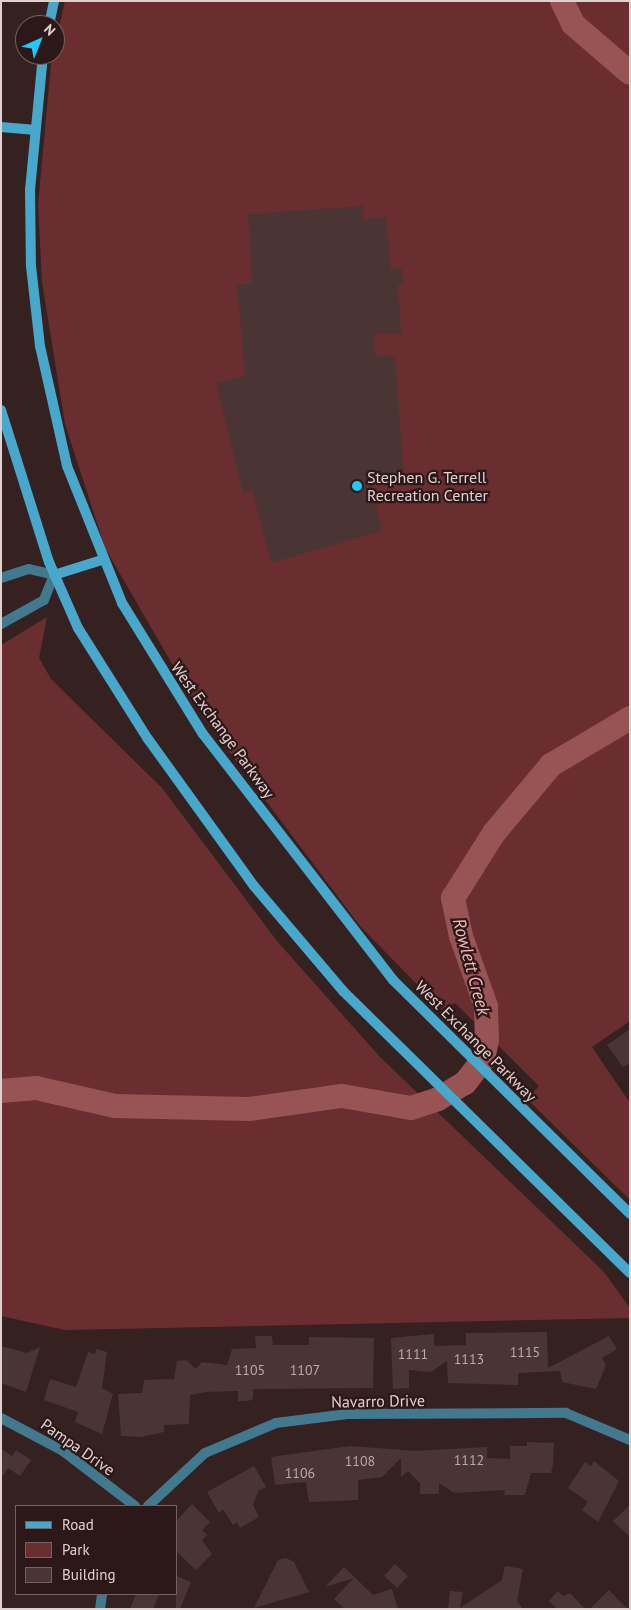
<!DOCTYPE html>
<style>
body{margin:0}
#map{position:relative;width:631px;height:1610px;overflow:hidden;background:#362121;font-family:"PT Sans",sans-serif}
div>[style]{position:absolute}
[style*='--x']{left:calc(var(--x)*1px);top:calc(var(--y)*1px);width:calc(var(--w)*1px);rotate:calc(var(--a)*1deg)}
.green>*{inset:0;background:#6a2e30}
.river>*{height:24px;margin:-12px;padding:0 12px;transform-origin:12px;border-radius:12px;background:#985354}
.building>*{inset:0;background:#4b3534}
.minor>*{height:10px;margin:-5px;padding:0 5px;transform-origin:5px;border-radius:5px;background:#417a8f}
.secondary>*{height:10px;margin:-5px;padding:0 5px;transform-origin:5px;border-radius:5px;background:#48a8cb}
.dots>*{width:14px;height:14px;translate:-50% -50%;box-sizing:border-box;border:2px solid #2c1818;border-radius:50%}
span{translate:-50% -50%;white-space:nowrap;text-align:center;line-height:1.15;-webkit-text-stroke:4.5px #2c1818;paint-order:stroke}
.number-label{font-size:14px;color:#baa}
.number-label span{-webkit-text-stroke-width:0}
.poi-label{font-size:16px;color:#e0d1d1}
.left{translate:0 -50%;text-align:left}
.street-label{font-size:16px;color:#e0d1d1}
.water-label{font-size:18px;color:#f6b8b6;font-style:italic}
.frame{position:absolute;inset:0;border:2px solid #e0d1d1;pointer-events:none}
.legend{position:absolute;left:15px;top:1505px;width:162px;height:90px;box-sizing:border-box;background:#2c1818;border:1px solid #746262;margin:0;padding:6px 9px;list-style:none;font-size:15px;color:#e0d1d1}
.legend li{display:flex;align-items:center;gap:10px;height:25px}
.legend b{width:25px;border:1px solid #746262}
.north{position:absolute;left:15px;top:15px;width:50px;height:50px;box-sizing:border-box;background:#2c1818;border:1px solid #746262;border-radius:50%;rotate:44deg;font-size:14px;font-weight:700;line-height:20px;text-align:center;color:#e0d1d1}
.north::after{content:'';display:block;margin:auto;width:18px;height:22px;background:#1ec9fd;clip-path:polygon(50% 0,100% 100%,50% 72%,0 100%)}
</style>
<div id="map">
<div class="green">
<i style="clip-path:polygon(65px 1px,630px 1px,630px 1021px,592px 1047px,630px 1103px,630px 1200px,527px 1099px,539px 1086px,455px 1003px,441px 1009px,360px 926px,203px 717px,105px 548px,65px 424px,42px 282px,38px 205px,51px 64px)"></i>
<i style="clip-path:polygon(47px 617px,39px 658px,51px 679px,162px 788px,277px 941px,380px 1057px,604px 1272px,630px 1308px,630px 1318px,65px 1330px,1px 1316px,1px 645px)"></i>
</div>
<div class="river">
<i style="--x:562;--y:1;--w:25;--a:64"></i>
<i style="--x:573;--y:24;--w:75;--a:40.7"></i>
<i style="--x:1;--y:1091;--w:35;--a:-5"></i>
<i style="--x:36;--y:1088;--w:81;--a:12.8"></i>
<i style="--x:115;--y:1106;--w:134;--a:1.3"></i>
<i style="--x:249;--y:1109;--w:94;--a:-8"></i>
<i style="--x:342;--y:1096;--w:70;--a:9.9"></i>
<i style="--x:411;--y:1108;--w:28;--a:-18"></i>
<i style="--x:438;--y:1099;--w:31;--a:-31"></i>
<i style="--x:465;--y:1083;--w:29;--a:-52"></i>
<i style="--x:483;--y:1060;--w:21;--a:-79"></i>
<i style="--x:487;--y:1039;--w:33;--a:-92"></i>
<i style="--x:486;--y:1006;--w:74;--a:-109.7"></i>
<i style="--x:461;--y:936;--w:39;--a:-102"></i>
<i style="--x:453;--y:898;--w:77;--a:-57.8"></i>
<i style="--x:494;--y:833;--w:89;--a:-50"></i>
<i style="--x:551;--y:765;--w:92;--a:-30.7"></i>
</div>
<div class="building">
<i style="clip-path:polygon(363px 206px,364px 219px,386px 217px,391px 269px,401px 268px,404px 284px,398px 285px,401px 334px,374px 334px,375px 356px,395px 355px,404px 479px,372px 486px,382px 531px,271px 563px,252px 490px,243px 493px,216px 383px,245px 375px,237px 284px,252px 284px,248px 214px)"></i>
<i style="clip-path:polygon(630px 1029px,630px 1063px,623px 1067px,607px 1045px)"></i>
<i style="clip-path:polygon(547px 1332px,548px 1368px,609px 1336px,617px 1349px,602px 1358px,606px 1365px,596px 1389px,562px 1382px,560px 1371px,518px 1373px,518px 1385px,448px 1383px,447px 1361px,431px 1372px,409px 1370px,409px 1388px,393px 1389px,391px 1338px,434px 1334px,434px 1346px,466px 1345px,466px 1333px)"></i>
<i style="clip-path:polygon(255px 1336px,272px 1336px,273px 1345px,309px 1345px,309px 1337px,374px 1338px,373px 1388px,253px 1389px,253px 1399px,248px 1401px,238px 1401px,238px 1391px,206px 1392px,190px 1395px,189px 1424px,164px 1425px,164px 1432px,141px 1437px,121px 1436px,118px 1394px,142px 1393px,144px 1380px,174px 1379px,177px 1361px,186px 1360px,196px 1369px,202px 1362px,227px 1365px,232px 1349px,256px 1348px)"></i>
<i style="clip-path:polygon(1px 1346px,27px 1353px,40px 1347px,26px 1392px,1px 1383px)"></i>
<i style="clip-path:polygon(96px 1349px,107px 1352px,102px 1388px,113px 1394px,102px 1434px,75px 1422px,78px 1412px,44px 1400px,50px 1379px,76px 1387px,88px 1352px,95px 1354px)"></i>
<i style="clip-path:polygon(527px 1442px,554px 1443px,553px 1464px,551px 1473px,531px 1473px,525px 1495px,504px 1495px,505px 1490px,454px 1493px,439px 1483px,439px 1494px,420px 1494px,420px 1483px,408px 1471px,401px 1477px,401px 1458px,382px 1477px,358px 1480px,358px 1500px,309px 1502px,306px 1482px,275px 1485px,271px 1457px,350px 1446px,416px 1451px,487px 1447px,487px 1458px,510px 1459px,510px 1446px,527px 1446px)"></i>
<i style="clip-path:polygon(1px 1449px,12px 1456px,16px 1450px,31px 1460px,20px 1476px,8px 1468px,1px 1479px)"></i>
<i style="clip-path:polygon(594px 1461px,619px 1481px,598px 1522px,582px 1510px,588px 1502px,568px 1488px,585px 1462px,591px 1466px)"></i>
<i style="clip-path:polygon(254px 1466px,266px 1487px,258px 1491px,253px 1505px,259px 1517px,240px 1528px,237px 1522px,233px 1525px,223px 1509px,219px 1513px,207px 1492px)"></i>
<i style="clip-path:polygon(192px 1504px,210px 1522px,202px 1530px,207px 1535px,202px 1540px,212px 1554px,196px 1570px,176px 1551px,176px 1521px)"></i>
<i style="clip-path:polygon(630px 1505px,630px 1537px,613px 1521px)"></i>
<i style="clip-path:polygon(286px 1558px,294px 1562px,309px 1592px,254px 1608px,278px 1560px)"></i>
<i style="clip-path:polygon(395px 1564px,408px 1576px,397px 1588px,384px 1576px)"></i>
<i style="clip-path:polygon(505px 1566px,523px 1569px,517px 1601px,523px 1609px,448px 1609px,450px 1591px,463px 1592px,460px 1608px,502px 1580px)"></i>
<i style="clip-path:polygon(344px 1567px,373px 1595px,392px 1589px,398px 1609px,345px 1609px,334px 1599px,354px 1578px,325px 1587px)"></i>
<i style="clip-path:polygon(176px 1576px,191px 1582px,180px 1609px,176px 1609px)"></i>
<i style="clip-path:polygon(609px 1590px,627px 1609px,590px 1609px)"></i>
<i style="clip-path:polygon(558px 1591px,563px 1596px,570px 1593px,585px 1609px,557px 1609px,549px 1601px)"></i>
<i style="clip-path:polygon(136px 1594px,159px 1594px,153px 1609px,130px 1609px)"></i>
</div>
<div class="minor">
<i style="--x:1;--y:578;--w:29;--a:-18"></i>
<i style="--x:29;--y:569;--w:26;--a:13"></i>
<i style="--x:54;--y:575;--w:27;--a:112"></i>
<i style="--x:44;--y:600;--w:49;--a:150.8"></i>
<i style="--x:1;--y:1418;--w:70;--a:28"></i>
<i style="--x:63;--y:1451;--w:91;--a:37.4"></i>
<i style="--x:148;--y:1506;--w:78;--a:-42.9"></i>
<i style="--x:205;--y:1453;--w:77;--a:-22.9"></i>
<i style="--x:276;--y:1423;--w:72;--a:-7.2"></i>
<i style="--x:347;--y:1414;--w:219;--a:-0.3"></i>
<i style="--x:566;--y:1413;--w:69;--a:22.9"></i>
<i style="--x:100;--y:1609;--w:15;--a:-82"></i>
</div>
<div class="secondary">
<i style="--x:49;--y:25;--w:25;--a:-78"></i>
<i style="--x:43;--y:55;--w:135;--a:95.5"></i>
<i style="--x:30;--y:189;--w:77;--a:89.3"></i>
<i style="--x:31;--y:266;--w:81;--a:83.6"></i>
<i style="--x:40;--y:346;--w:123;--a:77.3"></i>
<i style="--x:67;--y:466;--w:148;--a:68.1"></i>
<i style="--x:122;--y:603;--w:154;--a:58.3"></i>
<i style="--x:203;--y:734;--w:311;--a:52.3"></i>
<i style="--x:393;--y:980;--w:333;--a:44.6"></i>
<i style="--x:1;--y:127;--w:32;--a:5"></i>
<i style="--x:1;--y:410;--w:159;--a:72.5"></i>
<i style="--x:49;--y:562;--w:72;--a:66.3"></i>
<i style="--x:78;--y:628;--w:131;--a:57.8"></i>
<i style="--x:148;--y:739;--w:181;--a:54.2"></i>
<i style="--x:254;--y:886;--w:138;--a:49.7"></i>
<i style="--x:343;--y:991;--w:402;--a:44.5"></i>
<i style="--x:54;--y:575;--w:50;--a:-17.4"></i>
</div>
<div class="dots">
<i style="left:357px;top:486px;background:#1ec9fd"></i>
</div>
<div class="number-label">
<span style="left:525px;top:1352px">1115</span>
<span style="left:413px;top:1354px">1111</span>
<span style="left:469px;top:1359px">1113</span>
<span style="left:250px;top:1370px">1105</span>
<span style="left:305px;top:1370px">1107</span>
<span style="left:469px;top:1460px">1112</span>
<span style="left:360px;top:1461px">1108</span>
<span style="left:300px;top:1473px">1106</span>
</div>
<div class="poi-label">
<span class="left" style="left:367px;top:486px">Stephen G. Terrell<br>Recreation Center</span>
</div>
<div class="street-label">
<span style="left:223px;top:730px;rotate:54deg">West Exchange Parkway</span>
<span style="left:476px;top:1041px;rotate:45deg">West Exchange Parkway</span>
<span style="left:378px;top:1401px;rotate:-1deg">Navarro Drive</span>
<span style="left:78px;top:1447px;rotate:35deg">Pampa Drive</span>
</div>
<div class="water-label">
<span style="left:471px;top:967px;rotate:75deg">Rowlett Creek</span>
</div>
<div class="frame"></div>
<ul class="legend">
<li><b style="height:6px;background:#48a8cb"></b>Road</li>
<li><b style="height:14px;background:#6a2e30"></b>Park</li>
<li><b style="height:14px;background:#4b3534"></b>Building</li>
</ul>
<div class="north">N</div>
</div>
